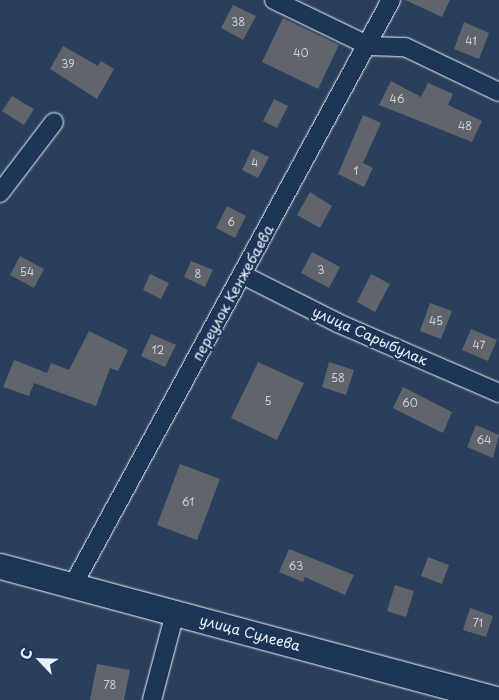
<!DOCTYPE html>
<meta charset="utf-8">
<style>
body{margin:0}
#map{position:relative;width:499px;height:700px;overflow:hidden;background:#2a3f5b;font-family:"Playpen Sans",sans-serif}
div>[style]{position:absolute}
[style*='--x']{left:calc(var(--x)*1px);top:calc(var(--y)*1px);width:calc(var(--w)*1px);rotate:calc(var(--a)*1deg)}
.building>*{inset:0;background:#60656b}
.roads{filter:drop-shadow(0 0 1px #e8f1f8) drop-shadow(0 0 1px #e8f1f8)}
.minor>*{height:18px;margin:-9px;padding:0 9px;transform-origin:9px;border-radius:9px;background:#1d3557}
.secondary>*{height:25px;margin:-12.5px;padding:0 12.5px;transform-origin:12.5px;border-radius:12.5px;background:#1d3557}
span{translate:-50% -50%;white-space:nowrap;text-align:center;line-height:1.15;-webkit-text-stroke:4.5px #1d3557;paint-order:stroke}
.number-label{font-size:11px;color:#c6ced5}
.number-label span{-webkit-text-stroke-width:0}
.street-label{font-size:14px;color:#e8f1f8}
.north{position:absolute;left:15px;top:635px;width:50px;height:50px;-webkit-text-stroke:4px #1d3557;paint-order:stroke;rotate:294deg;font-size:14px;font-weight:700;line-height:20px;text-align:center;color:#e8f1f8}
.north::after{content:'';display:block;margin:auto;width:18px;height:22px;background:#e8f1f8;clip-path:polygon(50% 0,100% 100%,50% 72%,0 100%)}
</style>
<div id="map">
<div class="building">
<i style="clip-path:polygon(405px 0,450px 0,442px 17px)"></i>
<i style="clip-path:polygon(233px 5px,256px 16px,243px 40px,221px 28px)"></i>
<i style="clip-path:polygon(283px 18px,339px 45px,318px 89px,262px 62px)"></i>
<i style="clip-path:polygon(464px 22px,489px 33px,479px 59px,454px 49px)"></i>
<i style="clip-path:polygon(63px 46px,98px 66px,101px 61px,114px 69px,97px 99px,50px 69px)"></i>
<i style="clip-path:polygon(391px 81px,421px 97px,428px 83px,453px 94px,448px 105px,482px 121px,472px 142px,379px 105px)"></i>
<i style="clip-path:polygon(12px 96px,34px 109px,24px 125px,2px 111px)"></i>
<i style="clip-path:polygon(274px 99px,288px 106px,277px 128px,263px 121px)"></i>
<i style="clip-path:polygon(363px 115px,381px 123px,363px 163px,373px 168px,364px 187px,338px 174px)"></i>
<i style="clip-path:polygon(252px 149px,269px 157px,258px 178px,242px 170px)"></i>
<i style="clip-path:polygon(310px 192px,332px 206px,320px 228px,297px 215px)"></i>
<i style="clip-path:polygon(227px 206px,246px 216px,235px 238px,216px 228px)"></i>
<i style="clip-path:polygon(312px 252px,340px 267px,329px 288px,301px 273px)"></i>
<i style="clip-path:polygon(20px 256px,44px 269px,34px 288px,10px 275px)"></i>
<i style="clip-path:polygon(191px 261px,213px 270px,205px 287px,184px 277px)"></i>
<i style="clip-path:polygon(150px 274px,169px 283px,161px 299px,143px 290px)"></i>
<i style="clip-path:polygon(371px 274px,390px 284px,375px 312px,357px 302px)"></i>
<i style="clip-path:polygon(430px 303px,452px 311px,441px 339px,420px 331px)"></i>
<i style="clip-path:polygon(471px 329px,497px 340px,488px 361px,462px 350px)"></i>
<i style="clip-path:polygon(89px 331px,128px 350px,118px 371px,110px 368px,96px 406px,34px 383px,29px 396px,3px 387px,14px 360px,47px 373px,51px 363px,69px 370px)"></i>
<i style="clip-path:polygon(151px 334px,176px 345px,165px 367px,141px 356px)"></i>
<i style="clip-path:polygon(258px 362px,304px 383px,277px 440px,231px 418px)"></i>
<i style="clip-path:polygon(329px 362px,354px 370px,346px 395px,322px 387px)"></i>
<i style="clip-path:polygon(403px 387px,452px 412px,443px 433px,393px 408px)"></i>
<i style="clip-path:polygon(476px 425px,499px 435px,493px 458px,467px 447px)"></i>
<i style="clip-path:polygon(180px 464px,220px 479px,197px 540px,157px 525px)"></i>
<i style="clip-path:polygon(289px 549px,354px 575px,345px 595px,305px 577px,303px 582px,279px 572px)"></i>
<i style="clip-path:polygon(428px 557px,449px 565px,442px 584px,421px 576px)"></i>
<i style="clip-path:polygon(395px 585px,414px 591px,406px 617px,387px 611px)"></i>
<i style="clip-path:polygon(470px 608px,493px 616px,486px 637px,463px 630px)"></i>
<i style="clip-path:polygon(97px 664px,130px 670px,124px 700px,90px 700px)"></i>
</div>
<div class="roads">
<div class="minor">
<i style="--x:274;--y:0;--w:106;--a:25.8"></i>
<i style="--x:369;--y:46;--w:36;--a:2"></i>
<i style="--x:405;--y:47;--w:104;--a:25.6"></i>
<i style="--x:0;--y:193;--w:89;--a:-52.7"></i>
<i style="--x:243;--y:275;--w:106;--a:26.8"></i>
<i style="--x:338;--y:323;--w:176;--a:23.5"></i>
<i style="--x:73;--y:585;--w:666;--a:-61.47"></i>
<i style="--x:152;--y:700;--w:90;--a:-75.2"></i>
</div>
<div class="secondary">
<i style="--x:0;--y:566;--w:517;--a:15.03"></i>
</div>
</div>
<div class="number-label">
<span style="left:238px;top:22px">38</span>
<span style="left:471px;top:41px">41</span>
<span style="left:301px;top:53px">40</span>
<span style="left:68px;top:64px">39</span>
<span style="left:397px;top:99px">46</span>
<span style="left:465px;top:126px">48</span>
<span style="left:255px;top:163px">4</span>
<span style="left:356px;top:171px">1</span>
<span style="left:231px;top:222px">6</span>
<span style="left:321px;top:270px">3</span>
<span style="left:27px;top:272px">54</span>
<span style="left:198px;top:274px">8</span>
<span style="left:436px;top:321px">45</span>
<span style="left:479px;top:345px">47</span>
<span style="left:158px;top:350px">12</span>
<span style="left:338px;top:378px">58</span>
<span style="left:268px;top:401px">5</span>
<span style="left:410px;top:403px">60</span>
<span style="left:484px;top:440px">64</span>
<span style="left:188px;top:502px">61</span>
<span style="left:296px;top:566px">63</span>
<span style="left:478px;top:623px">71</span>
<span style="left:110px;top:685px">78</span>
</div>
<div class="street-label">
<span style="left:233px;top:293px;rotate:-61deg">переулок Кенжебаева</span>
<span style="left:370px;top:336px;rotate:24deg">улица Сарыбулак</span>
<span style="left:250px;top:633px;rotate:15deg">улица Сулеева</span>
</div>
<div class="north">С</div>
</div>
